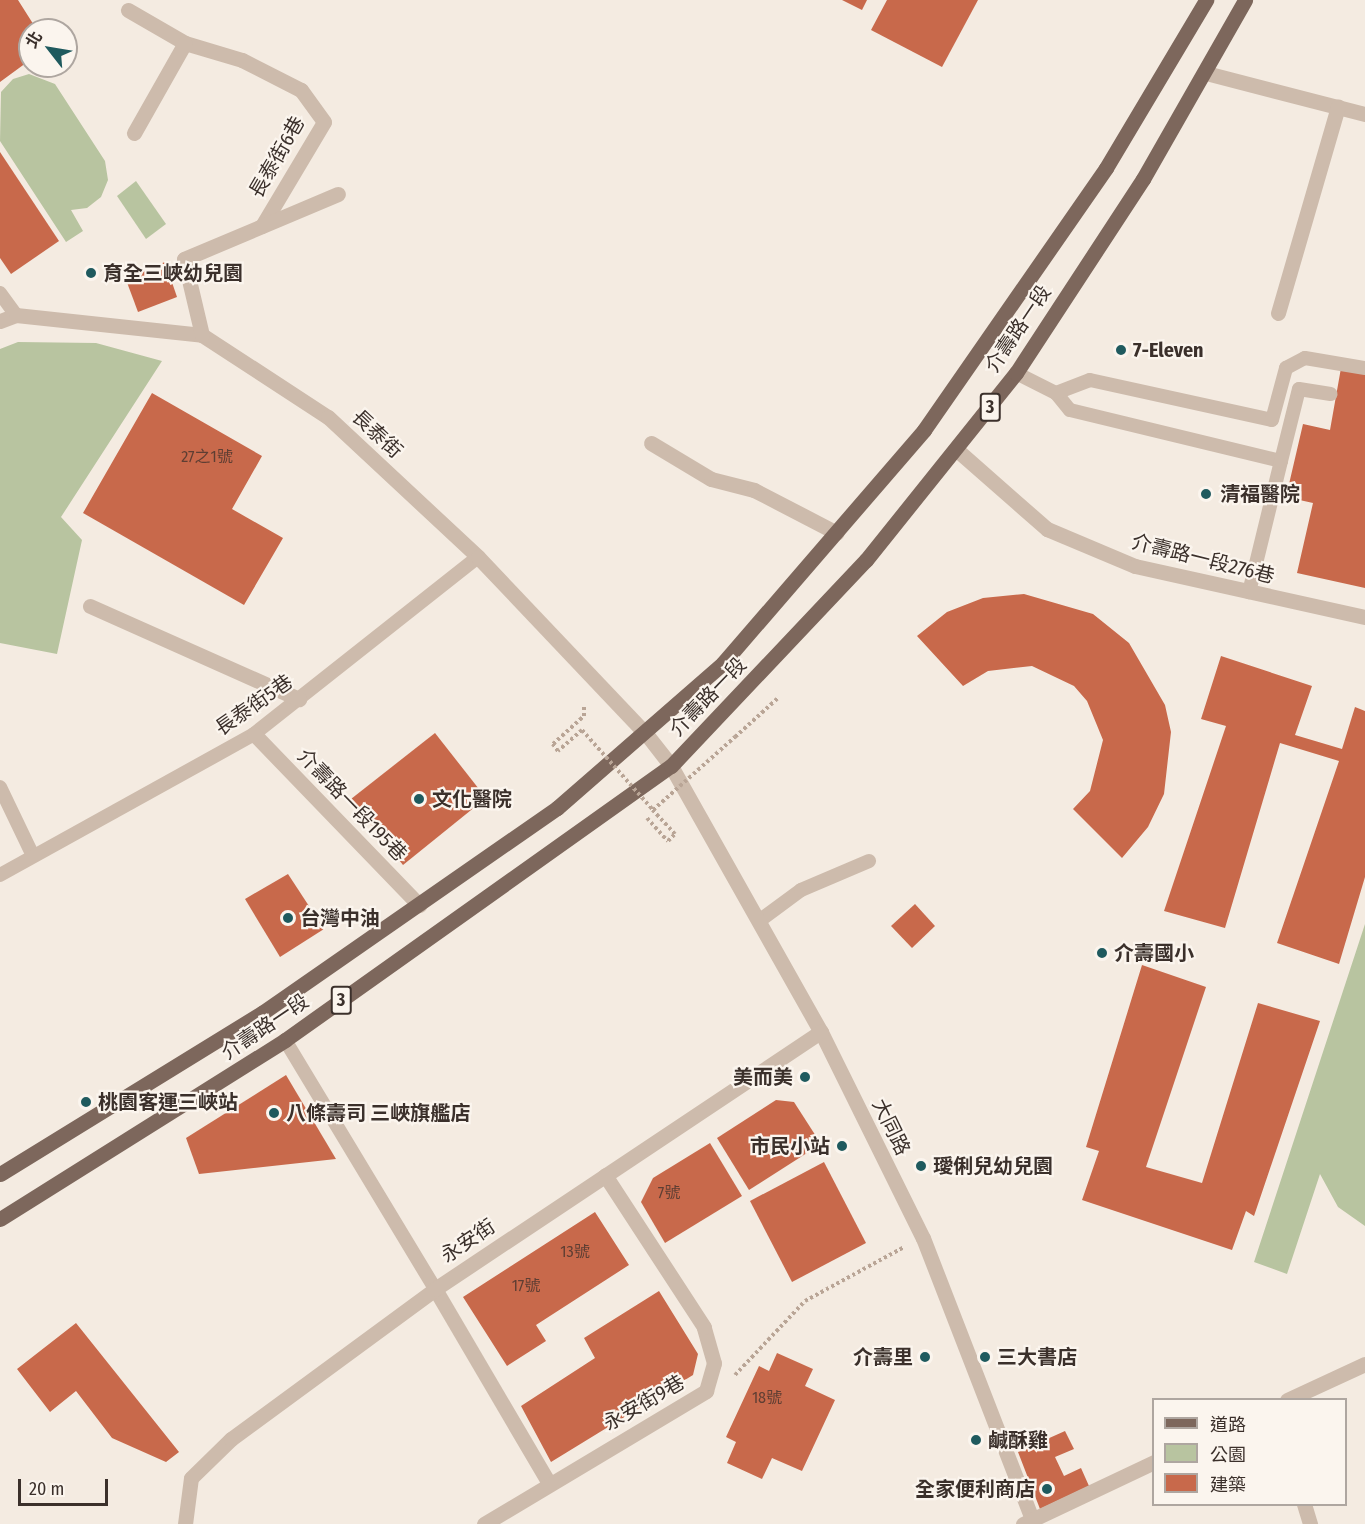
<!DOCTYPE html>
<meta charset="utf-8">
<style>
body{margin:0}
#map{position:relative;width:1365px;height:1524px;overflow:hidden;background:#f4ebe1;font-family:"Fira Sans Condensed","Noto Sans TC",sans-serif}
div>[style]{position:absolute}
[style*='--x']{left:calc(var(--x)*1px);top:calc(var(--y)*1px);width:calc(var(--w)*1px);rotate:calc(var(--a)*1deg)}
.green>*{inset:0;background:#b8c4a0}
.building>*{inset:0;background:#c8694b}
.path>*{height:4px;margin-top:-2px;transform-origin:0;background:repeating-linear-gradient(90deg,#b9a596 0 3px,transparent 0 6px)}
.lane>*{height:14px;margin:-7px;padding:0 7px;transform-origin:7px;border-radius:7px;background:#cdbbac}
.street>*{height:15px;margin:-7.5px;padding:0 7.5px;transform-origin:7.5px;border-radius:7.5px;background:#cdbbac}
.primary>*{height:15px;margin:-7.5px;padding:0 7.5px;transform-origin:7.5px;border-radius:7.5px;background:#7d675c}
.path-bridge>*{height:4px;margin-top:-2px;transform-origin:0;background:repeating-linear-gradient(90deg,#b9a596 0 3px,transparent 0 6px)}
.dots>*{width:16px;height:16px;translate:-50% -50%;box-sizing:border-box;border:3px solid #fbf5ee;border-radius:50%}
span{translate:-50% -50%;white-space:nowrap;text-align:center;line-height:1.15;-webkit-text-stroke:4.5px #fbf5ee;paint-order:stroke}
.number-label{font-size:16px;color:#5e3e33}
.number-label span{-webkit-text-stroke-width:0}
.shield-label span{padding:2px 4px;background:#fbf5ee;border:2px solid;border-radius:4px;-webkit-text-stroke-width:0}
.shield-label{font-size:18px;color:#3b302b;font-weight:700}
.street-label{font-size:20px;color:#3b302b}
.poi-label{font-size:20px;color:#3b302b;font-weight:700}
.left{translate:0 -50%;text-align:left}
.right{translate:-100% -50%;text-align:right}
.legend{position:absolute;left:1152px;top:1398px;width:195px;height:108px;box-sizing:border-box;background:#fbf5ee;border:2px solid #aea6a0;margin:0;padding:8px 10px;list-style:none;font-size:18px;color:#3b302b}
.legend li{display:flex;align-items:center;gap:12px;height:30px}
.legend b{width:30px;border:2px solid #aea6a0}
.north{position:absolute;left:18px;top:18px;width:60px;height:60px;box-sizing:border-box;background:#fbf5ee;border:2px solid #aea6a0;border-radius:50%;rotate:301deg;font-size:16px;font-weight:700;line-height:24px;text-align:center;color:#3b302b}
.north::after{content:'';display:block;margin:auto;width:21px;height:27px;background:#1f5a5e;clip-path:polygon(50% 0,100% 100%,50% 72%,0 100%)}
.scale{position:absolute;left:18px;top:1479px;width:90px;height:27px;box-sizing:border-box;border:3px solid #3b302b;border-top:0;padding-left:8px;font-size:18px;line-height:21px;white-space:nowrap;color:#3b302b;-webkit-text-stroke:4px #fbf5ee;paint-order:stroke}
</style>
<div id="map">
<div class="green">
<i style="clip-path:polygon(29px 74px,55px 84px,105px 161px,108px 180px,101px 197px,87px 208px,71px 210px,83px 231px,66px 242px,0 141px,1px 92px,13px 79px)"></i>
<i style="clip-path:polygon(136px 181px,166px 224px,146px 239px,117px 196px)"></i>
<i style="clip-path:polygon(18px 342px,96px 343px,162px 361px,61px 517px,82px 540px,57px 654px,0 643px,0 349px)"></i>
<i style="clip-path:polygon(1365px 924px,1365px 1226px,1338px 1207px,1320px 1174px,1287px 1274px,1254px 1262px)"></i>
</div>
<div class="building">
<i style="clip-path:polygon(0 0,18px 0,37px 30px,30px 30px,30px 60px,0 82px)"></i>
<i style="clip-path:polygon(842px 0,867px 0,862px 10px)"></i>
<i style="clip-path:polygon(887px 0,978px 0,942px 67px,871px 30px)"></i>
<i style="clip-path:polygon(0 152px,59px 241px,11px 274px,0 258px)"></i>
<i style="clip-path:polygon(165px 262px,177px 297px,138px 312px,125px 277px)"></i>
<i style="clip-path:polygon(1341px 368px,1365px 374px,1365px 588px,1297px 573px,1313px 503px,1286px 497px,1303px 424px,1330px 430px)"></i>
<i style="clip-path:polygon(152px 393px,262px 456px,232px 509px,283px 538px,244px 605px,83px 513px)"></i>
<i style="clip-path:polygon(1024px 594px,1093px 614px,1129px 643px,1165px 705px,1171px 732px,1164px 794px,1148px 827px,1122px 858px,1073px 809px,1090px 791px,1103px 740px,1087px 701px,1074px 686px,1032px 666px,988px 671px,963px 686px,917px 636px,947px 612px,983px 598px)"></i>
<i style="clip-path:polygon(1221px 656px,1312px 686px,1295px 735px,1342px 749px,1355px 707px,1365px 711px,1365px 877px,1339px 964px,1277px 943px,1339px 761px,1280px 743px,1225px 928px,1164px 911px,1226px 726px,1201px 719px)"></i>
<i style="clip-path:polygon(435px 733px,486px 798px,403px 865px,351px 799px)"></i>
<i style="clip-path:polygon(288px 874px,324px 929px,280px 957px,245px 899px)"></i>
<i style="clip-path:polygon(915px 904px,935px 926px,912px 948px,891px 926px)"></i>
<i style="clip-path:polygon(1142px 965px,1206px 987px,1146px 1167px,1202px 1183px,1258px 1003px,1320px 1021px,1254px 1216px,1246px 1211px,1232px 1250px,1082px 1200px,1099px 1151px,1086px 1147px)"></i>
<i style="clip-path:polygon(286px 1075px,336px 1159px,199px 1174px,186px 1138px)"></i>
<i style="clip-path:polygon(776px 1100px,794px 1102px,821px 1144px,749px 1190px,717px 1138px)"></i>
<i style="clip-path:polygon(710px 1143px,742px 1196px,665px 1243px,641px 1202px,653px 1178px)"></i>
<i style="clip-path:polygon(824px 1162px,866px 1243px,792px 1282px,750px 1201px)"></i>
<i style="clip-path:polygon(595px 1212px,629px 1265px,536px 1325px,546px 1341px,507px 1366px,463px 1297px)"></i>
<i style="clip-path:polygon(659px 1291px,698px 1354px,693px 1375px,551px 1462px,521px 1406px,595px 1358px,584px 1338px)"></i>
<i style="clip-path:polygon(76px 1323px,179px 1452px,166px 1462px,112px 1438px,76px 1391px,50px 1412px,17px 1369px)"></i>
<i style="clip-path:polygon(777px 1353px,813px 1369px,805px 1386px,835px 1400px,802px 1471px,772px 1458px,762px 1479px,727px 1463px,736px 1442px,726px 1437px,759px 1366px,769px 1371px)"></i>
<i style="clip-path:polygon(1065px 1431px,1074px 1449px,1055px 1457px,1064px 1476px,1081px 1468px,1089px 1486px,1040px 1509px,1018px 1452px)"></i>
</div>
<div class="path">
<i style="--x:582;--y:730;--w:32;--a:139"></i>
<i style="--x:558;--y:751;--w:9;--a:-126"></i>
<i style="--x:553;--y:744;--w:42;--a:-42.1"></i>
<i style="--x:584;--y:716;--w:9;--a:-90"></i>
<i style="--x:735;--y:737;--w:58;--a:-42.2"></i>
<i style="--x:647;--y:818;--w:31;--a:48"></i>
<i style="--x:668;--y:841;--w:10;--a:-45"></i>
<i style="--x:675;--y:834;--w:33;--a:-133"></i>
<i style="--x:735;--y:1375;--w:102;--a:-46.6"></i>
<i style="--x:805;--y:1301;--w:113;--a:-28.6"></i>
</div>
<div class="lane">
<i style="--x:0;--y:293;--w:27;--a:54"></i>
<i style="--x:1016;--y:373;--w:45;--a:26.6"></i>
<i style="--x:1056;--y:393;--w:22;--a:51"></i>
<i style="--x:1070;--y:410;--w:217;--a:13.6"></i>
<i style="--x:1281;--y:461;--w:135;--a:103.7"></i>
<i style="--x:1056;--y:393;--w:36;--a:-21"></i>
<i style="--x:1090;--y:380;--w:186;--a:12.4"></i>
<i style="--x:1272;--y:420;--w:54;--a:-74.9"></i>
<i style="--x:1286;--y:368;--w:21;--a:-28"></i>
<i style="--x:1305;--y:358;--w:61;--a:9.5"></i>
<i style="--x:1281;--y:461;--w:74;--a:-76"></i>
<i style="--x:1299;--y:389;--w:32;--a:9"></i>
<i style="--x:0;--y:787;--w:76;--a:64.4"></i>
<i style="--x:0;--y:875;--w:291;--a:-29"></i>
<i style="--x:254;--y:734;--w:285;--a:-38.3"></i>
<i style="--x:759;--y:921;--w:52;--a:-36.4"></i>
<i style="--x:801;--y:890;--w:74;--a:-23.1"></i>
<i style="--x:285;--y:1040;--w:291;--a:58.9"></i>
</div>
<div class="street">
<i style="--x:128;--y:10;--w:66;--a:30.1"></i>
<i style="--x:185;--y:43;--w:59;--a:16.6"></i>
<i style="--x:242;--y:60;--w:66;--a:27"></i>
<i style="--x:301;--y:90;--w:39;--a:54"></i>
<i style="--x:324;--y:122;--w:121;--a:120.8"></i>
<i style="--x:1206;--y:73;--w:164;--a:14.5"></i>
<i style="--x:134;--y:133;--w:103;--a:-60.5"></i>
<i style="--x:1278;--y:313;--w:215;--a:-73.8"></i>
<i style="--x:0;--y:321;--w:17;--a:-21"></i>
<i style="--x:16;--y:315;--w:187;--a:6.1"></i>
<i style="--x:202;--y:335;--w:150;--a:33.1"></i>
<i style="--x:328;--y:417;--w:205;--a:43"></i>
<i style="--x:478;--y:557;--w:245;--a:46.5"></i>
<i style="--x:647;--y:735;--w:39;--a:52"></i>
<i style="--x:671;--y:766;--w:305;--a:60.6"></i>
<i style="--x:821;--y:1032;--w:230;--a:63.7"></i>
<i style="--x:923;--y:1238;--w:307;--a:68.8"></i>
<i style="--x:202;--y:335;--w:78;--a:-103.3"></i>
<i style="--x:184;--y:259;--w:167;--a:-22.9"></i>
<i style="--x:651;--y:443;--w:70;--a:31"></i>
<i style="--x:711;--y:479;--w:44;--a:14.3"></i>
<i style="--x:754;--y:490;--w:93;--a:27.4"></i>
<i style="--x:957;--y:450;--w:120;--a:41.3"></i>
<i style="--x:1047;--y:529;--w:95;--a:22.8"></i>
<i style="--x:1135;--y:566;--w:236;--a:12.5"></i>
<i style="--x:90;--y:606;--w:229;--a:24"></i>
<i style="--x:254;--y:734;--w:238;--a:46"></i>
<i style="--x:435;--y:1289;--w:225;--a:59.6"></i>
<i style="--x:1287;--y:1400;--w:86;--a:-24.8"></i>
<i style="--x:1304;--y:1504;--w:21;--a:73"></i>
<i style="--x:185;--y:1524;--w:46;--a:-82.6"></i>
<i style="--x:191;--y:1478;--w:56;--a:-44.3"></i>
<i style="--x:231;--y:1439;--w:253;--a:-36.3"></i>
<i style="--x:435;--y:1289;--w:464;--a:-33.7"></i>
<i style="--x:484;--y:1524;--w:259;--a:-30.9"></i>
<i style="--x:706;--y:1391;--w:29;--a:-74"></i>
<i style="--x:714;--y:1363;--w:37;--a:-106"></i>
<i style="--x:704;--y:1327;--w:181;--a:-123.1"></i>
<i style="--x:1023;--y:1524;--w:145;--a:-25.3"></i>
</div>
<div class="primary">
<i style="--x:0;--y:1174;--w:308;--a:-31.6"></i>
<i style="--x:262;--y:1013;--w:359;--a:-34.8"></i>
<i style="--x:557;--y:808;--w:220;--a:-41.1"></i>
<i style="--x:723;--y:663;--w:308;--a:-49.2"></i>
<i style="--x:924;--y:430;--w:319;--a:-55.2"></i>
<i style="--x:1106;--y:168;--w:196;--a:-59.2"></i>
<i style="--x:0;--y:1219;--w:337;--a:-32.1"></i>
<i style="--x:285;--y:1040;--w:473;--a:-35.4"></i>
<i style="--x:671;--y:766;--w:284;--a:-46.6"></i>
<i style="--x:866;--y:560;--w:240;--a:-51.3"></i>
<i style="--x:1016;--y:373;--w:232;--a:-56.8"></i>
<i style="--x:1143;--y:179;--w:206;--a:-60.3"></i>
</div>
<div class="path-bridge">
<i style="--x:582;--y:730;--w:107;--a:48.4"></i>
<i style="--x:653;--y:810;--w:110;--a:-41.7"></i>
</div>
<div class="dots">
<i style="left:91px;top:273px;background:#1f5a5e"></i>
<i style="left:1121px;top:350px;background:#1f5a5e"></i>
<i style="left:1206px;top:494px;background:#1f5a5e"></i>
<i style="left:419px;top:799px;background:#1f5a5e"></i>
<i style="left:288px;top:918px;background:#1f5a5e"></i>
<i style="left:1102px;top:953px;background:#1f5a5e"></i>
<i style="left:805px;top:1077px;background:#1f5a5e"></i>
<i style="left:86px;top:1102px;background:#1f5a5e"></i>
<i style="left:274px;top:1113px;background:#1f5a5e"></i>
<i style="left:842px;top:1146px;background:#1f5a5e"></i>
<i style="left:921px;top:1166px;background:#1f5a5e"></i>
<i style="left:925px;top:1357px;background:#1f5a5e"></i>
<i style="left:985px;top:1357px;background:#1f5a5e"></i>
<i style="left:976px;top:1440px;background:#1f5a5e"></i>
<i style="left:1047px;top:1489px;background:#1f5a5e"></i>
</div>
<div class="number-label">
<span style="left:207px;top:457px">27之1號</span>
<span style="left:669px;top:1193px">7號</span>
<span style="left:575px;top:1252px">13號</span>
<span style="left:526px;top:1286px">17號</span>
<span style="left:767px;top:1398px">18號</span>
</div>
<div class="shield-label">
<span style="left:990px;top:407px">3</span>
<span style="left:341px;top:1000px">3</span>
</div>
<div class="street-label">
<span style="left:277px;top:157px;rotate:-60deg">長泰街6巷</span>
<span style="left:1018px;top:329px;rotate:-56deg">介壽路一段</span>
<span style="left:377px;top:434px;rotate:43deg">長泰街</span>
<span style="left:1203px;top:559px;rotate:14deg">介壽路一段276巷</span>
<span style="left:708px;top:697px;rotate:-46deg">介壽路一段</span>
<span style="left:254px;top:705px;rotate:-35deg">長泰街5巷</span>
<span style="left:352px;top:805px;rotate:46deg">介壽路一段195巷</span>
<span style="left:265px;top:1027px;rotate:-34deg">介壽路一段</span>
<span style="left:891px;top:1127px;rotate:64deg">大同路</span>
<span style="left:468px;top:1241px;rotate:-34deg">永安街</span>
<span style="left:644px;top:1403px;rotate:-30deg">永安街9巷</span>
</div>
<div class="poi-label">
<span class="left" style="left:103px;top:273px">育全三峽幼兒園</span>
<span class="left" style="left:1133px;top:350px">7-Eleven</span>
<span class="left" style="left:1220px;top:494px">清福醫院</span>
<span class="left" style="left:432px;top:799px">文化醫院</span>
<span class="left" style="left:300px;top:918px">台灣中油</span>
<span class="left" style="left:1114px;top:953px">介壽國小</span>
<span class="right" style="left:793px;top:1077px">美而美</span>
<span class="left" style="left:98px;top:1102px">桃園客運三峽站</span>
<span class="left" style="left:286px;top:1113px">八條壽司 三峽旗艦店</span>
<span class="right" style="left:830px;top:1146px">市民小站</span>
<span class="left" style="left:933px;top:1166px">璦俐兒幼兒園</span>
<span class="right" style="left:913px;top:1357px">介壽里</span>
<span class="left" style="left:997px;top:1357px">三大書店</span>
<span class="left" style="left:988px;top:1440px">鹹酥雞</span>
<span class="right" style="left:1035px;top:1489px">全家便利商店</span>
</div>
<ul class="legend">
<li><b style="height:8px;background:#7d675c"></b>道路</li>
<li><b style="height:16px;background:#b8c4a0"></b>公園</li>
<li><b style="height:16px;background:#c8694b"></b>建築</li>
</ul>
<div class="north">北</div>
<div class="scale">20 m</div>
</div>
